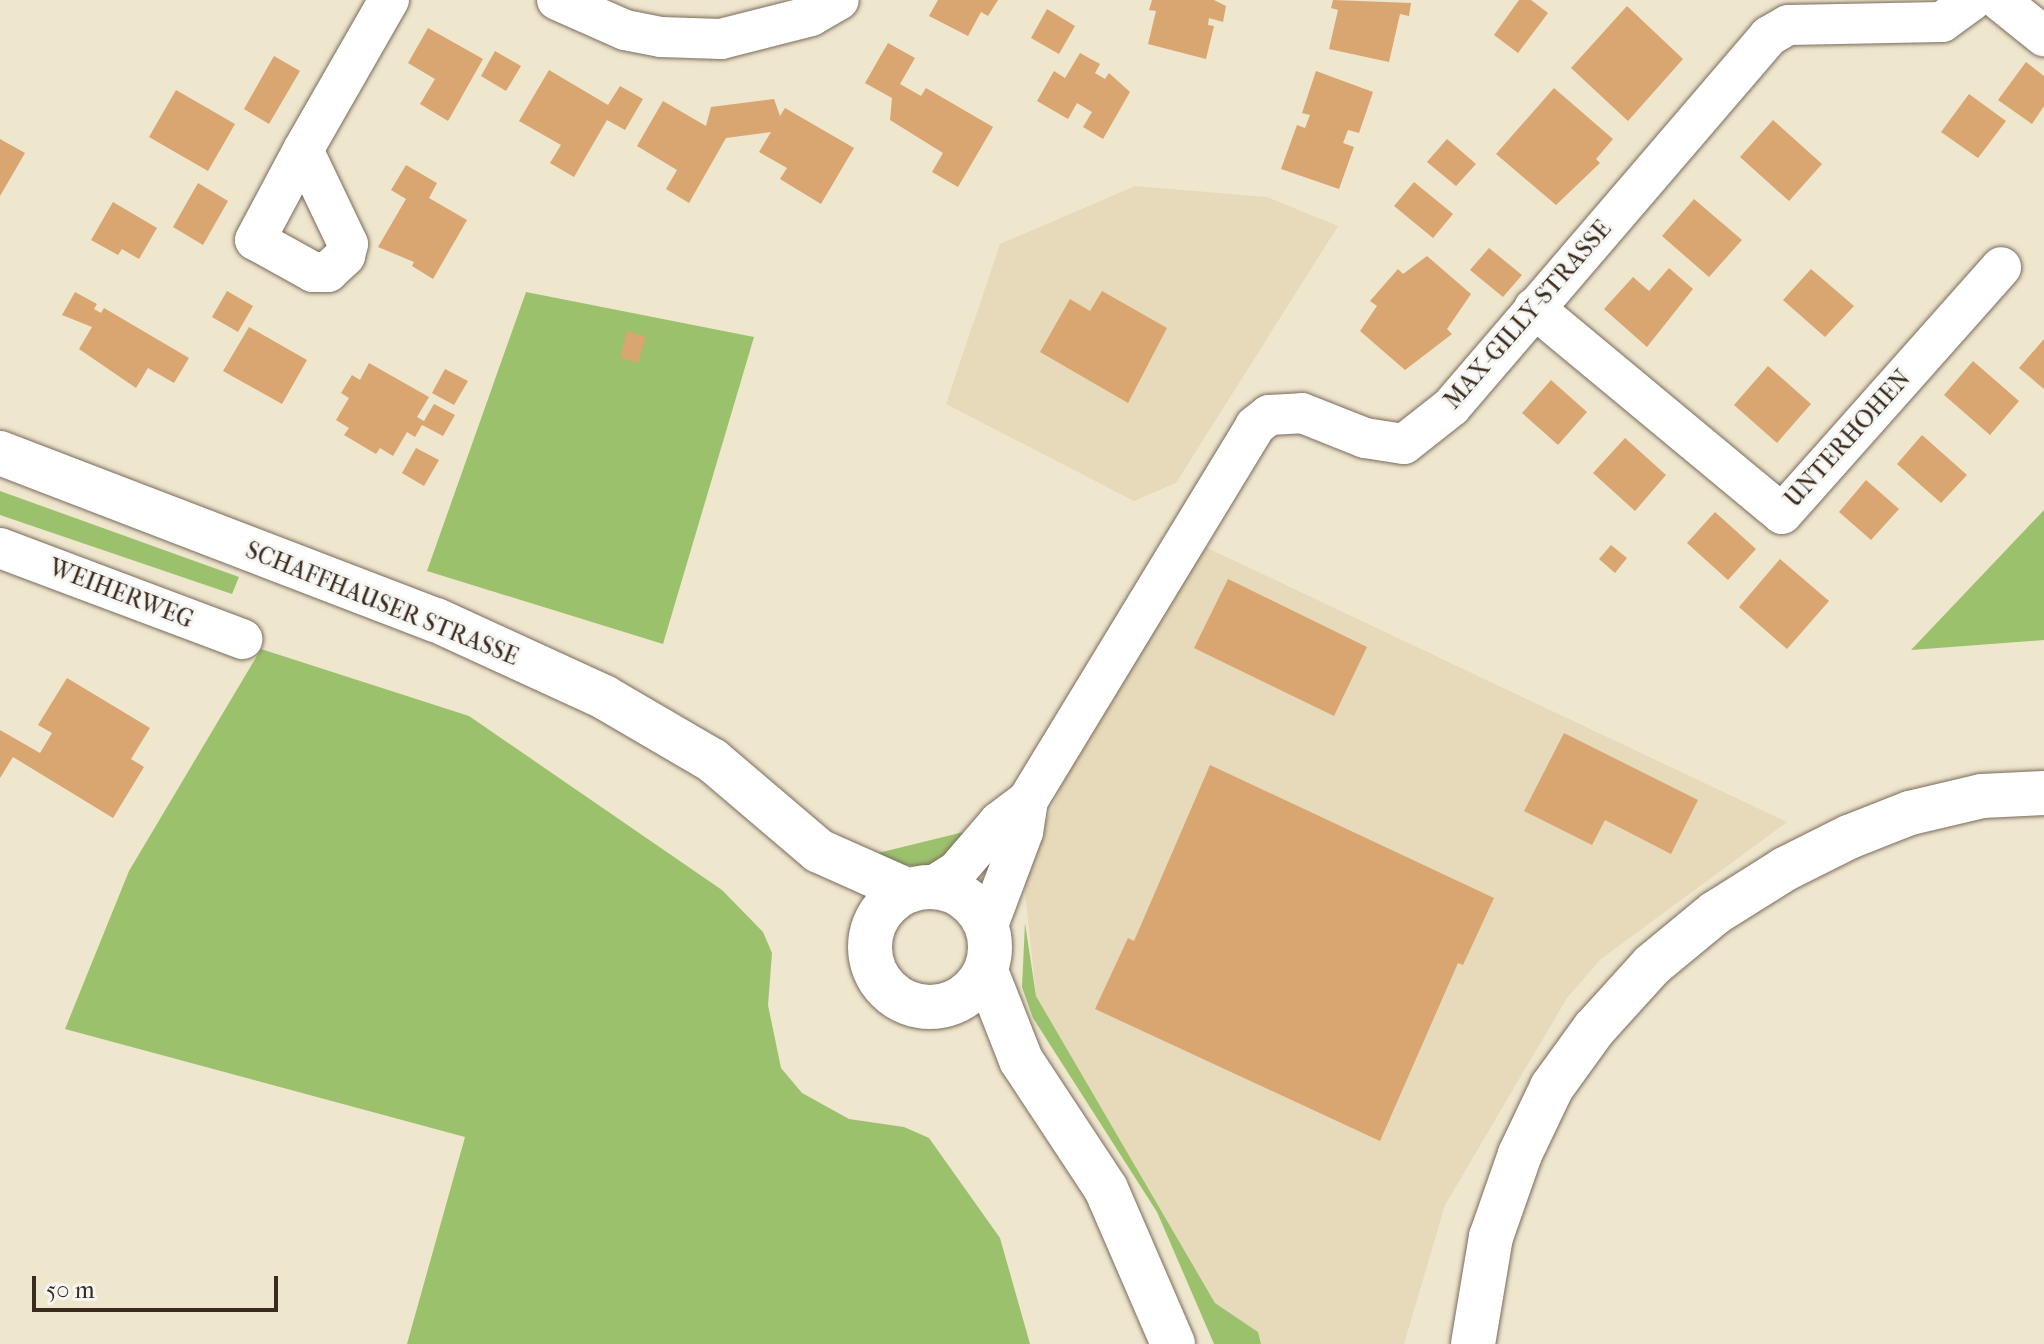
<!DOCTYPE html>
<style>
body{margin:0}
#map{position:relative;width:2044px;height:1344px;overflow:hidden;background:#efe6ce;font-family:"IM FELL French Canon",serif}
div>[style]{position:absolute}
[style*='--x']{left:calc(var(--x)*1px);top:calc(var(--y)*1px);width:calc(var(--w)*1px);rotate:calc(var(--a)*1deg)}
.built>*{inset:0;background:#e7daba}
.green>*{inset:0;background:#9bc16d}
.building>*{inset:0;background:#d9a571}
.roads{filter:drop-shadow(0 0 2px #7a6c5c) drop-shadow(0 0 2px #7a6c5c)}
.street>*{height:40px;margin:-20px;padding:0 20px;transform-origin:20px;border-radius:20px;background:#fff}
.secondary>*{height:44px;margin:-22px;padding:0 22px;transform-origin:22px;border-radius:22px;background:#fff}
.secondary>.ring{margin:-22px;padding:0;box-sizing:content-box;background:none;border:44px solid #fff;border-radius:50%}
.highway>*{height:44px;margin:-22px;padding:0 22px;transform-origin:22px;border-radius:22px;background:#fff}
span{translate:-50% -50%;white-space:nowrap;text-align:center;line-height:1.15;-webkit-text-stroke:6px #f6f6f2;paint-order:stroke}
.street-label{font-size:24px;color:#3b2a1e}
.scale{position:absolute;left:32px;top:1276px;width:246px;height:36px;box-sizing:border-box;border:4px solid #3b2a1e;border-top:0;padding-left:10px;font-size:24px;line-height:28px;white-space:nowrap;color:#3b2a1e;-webkit-text-stroke:6px #f6f6f2;paint-order:stroke}
</style>
<div id="map">
<div class="built">
<i style="clip-path:polygon(1135px 186px,1267px 197px,1338px 226px,1176px 483px,1134px 501px,946px 404px,1000px 244px)"></i>
<i style="clip-path:polygon(1201px 545px,1787px 822px,1601px 959px,1567px 998px,1445px 1205px,1404px 1344px,1261px 1344px,1258px 1332px,1215px 1303px,1036px 996px,1024px 882px,1038px 841px,1082px 738px)"></i>
</div>
<div class="green">
<i style="clip-path:polygon(526px 292px,754px 337px,663px 644px,427px 571px)"></i>
<i style="clip-path:polygon(0 491px,239px 577px,232px 594px,0 515px)"></i>
<i style="clip-path:polygon(2044px 510px,2044px 640px,1911px 650px)"></i>
<i style="clip-path:polygon(261px 649px,469px 716px,722px 890px,763px 932px,772px 953px,768px 1005px,781px 1068px,802px 1093px,849px 1119px,904px 1127px,929px 1138px,1000px 1238px,1030px 1344px,407px 1344px,465px 1137px,65px 1029px,129px 871px)"></i>
<i style="clip-path:polygon(976px 829px,935px 864px,923px 867px,896px 864px,878px 853px)"></i>
<i style="clip-path:polygon(1025px 923px,1036px 996px,1215px 1303px,1258px 1332px,1261px 1344px,1214px 1344px,1157px 1212px,1033px 1018px,1022px 987px)"></i>
</div>
<div class="building">
<i style="clip-path:polygon(938px 0,998px 0,988px 16px,981px 12px,968px 36px,929px 16px)"></i>
<i style="clip-path:polygon(1152px 0,1214px 0,1226px 6px,1223px 22px,1209px 18px,1208px 25px,1214px 26px,1206px 59px,1148px 44px,1156px 11px,1149px 10px)"></i>
<i style="clip-path:polygon(1333px 0,1411px 3px,1409px 16px,1400px 14px,1389px 62px,1329px 49px,1338px 10px,1331px 8px)"></i>
<i style="clip-path:polygon(1519px 0,1531px 0,1548px 13px,1518px 53px,1494px 35px)"></i>
<i style="clip-path:polygon(1627px 6px,1683px 59px,1628px 121px,1571px 68px)"></i>
<i style="clip-path:polygon(1047px 9px,1075px 26px,1059px 54px,1031px 38px)"></i>
<i style="clip-path:polygon(428px 28px,483px 59px,448px 121px,420px 104px,435px 79px,408px 63px)"></i>
<i style="clip-path:polygon(888px 43px,915px 58px,900px 84px,921px 96px,926px 88px,993px 127px,958px 187px,932px 172px,943px 153px,890px 120px,892px 98px,865px 83px)"></i>
<i style="clip-path:polygon(495px 51px,521px 66px,506px 91px,481px 76px)"></i>
<i style="clip-path:polygon(1080px 53px,1100px 64px,1095px 73px,1105px 79px,1109px 73px,1130px 92px,1103px 139px,1083px 127px,1092px 112px,1077px 103px,1068px 119px,1037px 101px,1054px 71px,1065px 78px)"></i>
<i style="clip-path:polygon(274px 56px,300px 71px,269px 124px,244px 109px)"></i>
<i style="clip-path:polygon(2026px 62px,2044px 76px,2044px 106px,2032px 124px,1998px 100px)"></i>
<i style="clip-path:polygon(549px 70px,608px 105px,620px 86px,643px 99px,625px 130px,607px 120px,574px 177px,550px 163px,561px 145px,519px 121px)"></i>
<i style="clip-path:polygon(1316px 71px,1373px 92px,1359px 133px,1348px 130px,1343px 143px,1354px 147px,1339px 189px,1281px 169px,1297px 125px,1305px 128px,1310px 115px,1302px 113px)"></i>
<i style="clip-path:polygon(1554px 88px,1613px 139px,1596px 159px,1600px 163px,1556px 205px,1496px 154px)"></i>
<i style="clip-path:polygon(176px 90px,235px 124px,208px 171px,149px 137px)"></i>
<i style="clip-path:polygon(1969px 94px,2006px 121px,1978px 158px,1941px 132px)"></i>
<i style="clip-path:polygon(774px 99px,780px 116px,785px 108px,854px 148px,821px 204px,780px 179px,787px 168px,759px 152px,771px 132px,726px 138px,689px 203px,666px 189px,677px 170px,637px 146px,663px 101px,706px 126px,711px 107px)"></i>
<i style="clip-path:polygon(1773px 120px,1822px 164px,1789px 201px,1740px 157px)"></i>
<i style="clip-path:polygon(0 139px,25px 153px,0 196px)"></i>
<i style="clip-path:polygon(1447px 139px,1476px 164px,1456px 186px,1427px 162px)"></i>
<i style="clip-path:polygon(406px 165px,437px 183px,429px 198px,467px 220px,433px 279px,412px 266px,414px 262px,378px 247px,406px 199px,391px 190px)"></i>
<i style="clip-path:polygon(1414px 182px,1453px 214px,1433px 238px,1394px 206px)"></i>
<i style="clip-path:polygon(198px 183px,228px 201px,203px 245px,173px 227px)"></i>
<i style="clip-path:polygon(1694px 199px,1742px 240px,1709px 277px,1662px 236px)"></i>
<i style="clip-path:polygon(113px 202px,157px 228px,139px 259px,122px 249px,118px 255px,91px 240px)"></i>
<i style="clip-path:polygon(1489px 248px,1522px 275px,1503px 297px,1470px 270px)"></i>
<i style="clip-path:polygon(1427px 256px,1471px 294px,1447px 329px,1452px 334px,1405px 370px,1360px 331px,1377px 306px,1370px 301px,1398px 269px,1403px 274px)"></i>
<i style="clip-path:polygon(1669px 268px,1693px 289px,1647px 347px,1604px 309px,1633px 277px,1649px 291px)"></i>
<i style="clip-path:polygon(1811px 269px,1854px 306px,1825px 337px,1783px 300px)"></i>
<i style="clip-path:polygon(227px 291px,253px 306px,238px 332px,212px 317px)"></i>
<i style="clip-path:polygon(1102px 291px,1167px 328px,1128px 403px,1040px 352px,1070px 299px,1090px 311px)"></i>
<i style="clip-path:polygon(75px 292px,97px 304px,94px 309px,101px 313px,104px 308px,189px 358px,174px 383px,148px 368px,136px 388px,79px 349px,92px 327px,62px 315px)"></i>
<i style="clip-path:polygon(249px 327px,307px 360px,282px 404px,223px 371px)"></i>
<i style="clip-path:polygon(627px 331px,646px 337px,638px 363px,620px 357px)"></i>
<i style="clip-path:polygon(2044px 339px,2044px 389px,2019px 368px)"></i>
<i style="clip-path:polygon(1973px 361px,2019px 401px,1990px 435px,1944px 395px)"></i>
<i style="clip-path:polygon(369px 363px,429px 397px,417px 417px,424px 421px,434px 404px,455px 415px,443px 436px,422px 425px,415px 437px,407px 432px,393px 456px,380px 448px,376px 454px,344px 435px,349px 428px,336px 420px,349px 398px,341px 393px,352px 375px,360px 380px)"></i>
<i style="clip-path:polygon(1768px 366px,1811px 404px,1777px 443px,1734px 405px)"></i>
<i style="clip-path:polygon(445px 369px,468px 381px,454px 405px,432px 393px)"></i>
<i style="clip-path:polygon(1551px 380px,1587px 412px,1558px 445px,1522px 413px)"></i>
<i style="clip-path:polygon(1922px 435px,1967px 475px,1941px 503px,1897px 464px)"></i>
<i style="clip-path:polygon(1625px 438px,1666px 475px,1635px 511px,1593px 473px)"></i>
<i style="clip-path:polygon(416px 448px,439px 460px,424px 486px,402px 473px)"></i>
<i style="clip-path:polygon(1866px 480px,1899px 509px,1871px 540px,1839px 512px)"></i>
<i style="clip-path:polygon(1715px 512px,1756px 549px,1728px 580px,1687px 543px)"></i>
<i style="clip-path:polygon(1611px 545px,1627px 558px,1615px 573px,1599px 559px)"></i>
<i style="clip-path:polygon(1780px 559px,1829px 601px,1787px 649px,1739px 607px)"></i>
<i style="clip-path:polygon(1228px 579px,1367px 647px,1334px 716px,1194px 648px)"></i>
<i style="clip-path:polygon(67px 678px,150px 728px,131px 759px,144px 767px,113px 818px,13px 757px,0 778px,0 730px,40px 753px,52px 733px,38px 725px)"></i>
<i style="clip-path:polygon(1564px 733px,1698px 800px,1671px 854px,1605px 820px,1592px 845px,1524px 811px)"></i>
<i style="clip-path:polygon(1210px 765px,1494px 898px,1463px 965px,1458px 963px,1380px 1141px,1095px 1009px,1128px 938px,1134px 941px)"></i>
</div>
<div class="roads">
<div class="street">
<i style="--x:557;--y:0;--w:74;--a:23.8"></i>
<i style="--x:625;--y:30;--w:37;--a:11"></i>
<i style="--x:661;--y:37;--w:60;--a:1.9"></i>
<i style="--x:721;--y:39;--w:93;--a:-14.3"></i>
<i style="--x:811;--y:16;--w:32;--a:-30"></i>
<i style="--x:1999;--y:0;--w:58;--a:38.7"></i>
<i style="--x:303;--y:150;--w:104;--a:64.4"></i>
<i style="--x:348;--y:244;--w:12;--a:104"></i>
<i style="--x:345;--y:256;--w:23;--a:137"></i>
<i style="--x:328;--y:272;--w:15;--a:180"></i>
<i style="--x:313;--y:272;--w:66;--a:-151.1"></i>
<i style="--x:255;--y:240;--w:102;--a:-61.9"></i>
<i style="--x:303;--y:150;--w:173;--a:-60.2"></i>
<i style="--x:1534;--y:308;--w:322;--a:39.7"></i>
<i style="--x:1782;--y:514;--w:330;--a:-48.4"></i>
<i style="--x:0;--y:548;--w:259;--a:20.6"></i>
<i style="--x:930;--y:888;--w:31;--a:-32"></i>
<i style="--x:956;--y:872;--w:66;--a:-49.3"></i>
<i style="--x:999;--y:822;--w:36;--a:-37"></i>
<i style="--x:1028;--y:800;--w:437;--a:-58.7"></i>
<i style="--x:1255;--y:426;--w:18;--a:-38"></i>
<i style="--x:1269;--y:415;--w:33;--a:-3"></i>
<i style="--x:1302;--y:413;--w:68;--a:21.6"></i>
<i style="--x:1365;--y:438;--w:39;--a:9"></i>
<i style="--x:1404;--y:444;--w:60;--a:-38.2"></i>
<i style="--x:1451;--y:407;--w:489;--a:-49.4"></i>
<i style="--x:1769;--y:36;--w:22;--a:-30"></i>
<i style="--x:1788;--y:25;--w:154;--a:-1.1"></i>
<i style="--x:1942;--y:22;--w:37;--a:-36"></i>
<i style="--x:987;--y:928;--w:103;--a:-69.4"></i>
<i style="--x:1023;--y:832;--w:32;--a:-81"></i>
</div>
<div class="secondary">
<i style="--x:0;--y:453;--w:467;--a:21"></i>
<i style="--x:436;--y:620;--w:185;--a:24.6"></i>
<i style="--x:604;--y:697;--w:125;--a:30.3"></i>
<i style="--x:712;--y:760;--w:140;--a:40.4"></i>
<i style="--x:819;--y:851;--w:98;--a:24"></i>
<i class="ring" style="left:870px;top:887px;width:76px;height:76px"></i>
<i style="--x:986;--y:971;--w:96;--a:68.5"></i>
<i style="--x:1021;--y:1060;--w:154;--a:56.6"></i>
<i style="--x:1106;--y:1189;--w:169;--a:66.6"></i>
</div>
<div class="highway">
<i style="--x:1473;--y:1344;--w:109;--a:-80.5"></i>
<i style="--x:1491;--y:1237;--w:88;--a:-70.7"></i>
<i style="--x:1520;--y:1154;--w:74;--a:-64.5"></i>
<i style="--x:1552;--y:1087;--w:72;--a:-54.1"></i>
<i style="--x:1594;--y:1029;--w:86;--a:-47.8"></i>
<i style="--x:1652;--y:965;--w:82;--a:-39.5"></i>
<i style="--x:1715;--y:913;--w:83;--a:-32.2"></i>
<i style="--x:1785;--y:869;--w:72;--a:-26.6"></i>
<i style="--x:1849;--y:837;--w:66;--a:-21.5"></i>
<i style="--x:1910;--y:813;--w:74;--a:-13.3"></i>
<i style="--x:1982;--y:796;--w:62;--a:-2.8"></i>
</div>
</div>
<div class="street-label">
<span style="left:1528px;top:315px;rotate:-49deg">MAX-GILLY-STRASSE</span>
<span style="left:1848px;top:439px;rotate:-48deg">UNTERHOHEN</span>
<span style="left:121px;top:594px;rotate:21deg">WEIHERWEG</span>
<span style="left:382px;top:604px;rotate:22deg">SCHAFFHAUSER STRASSE</span>
</div>
<div class="scale">50 m</div>
</div>
